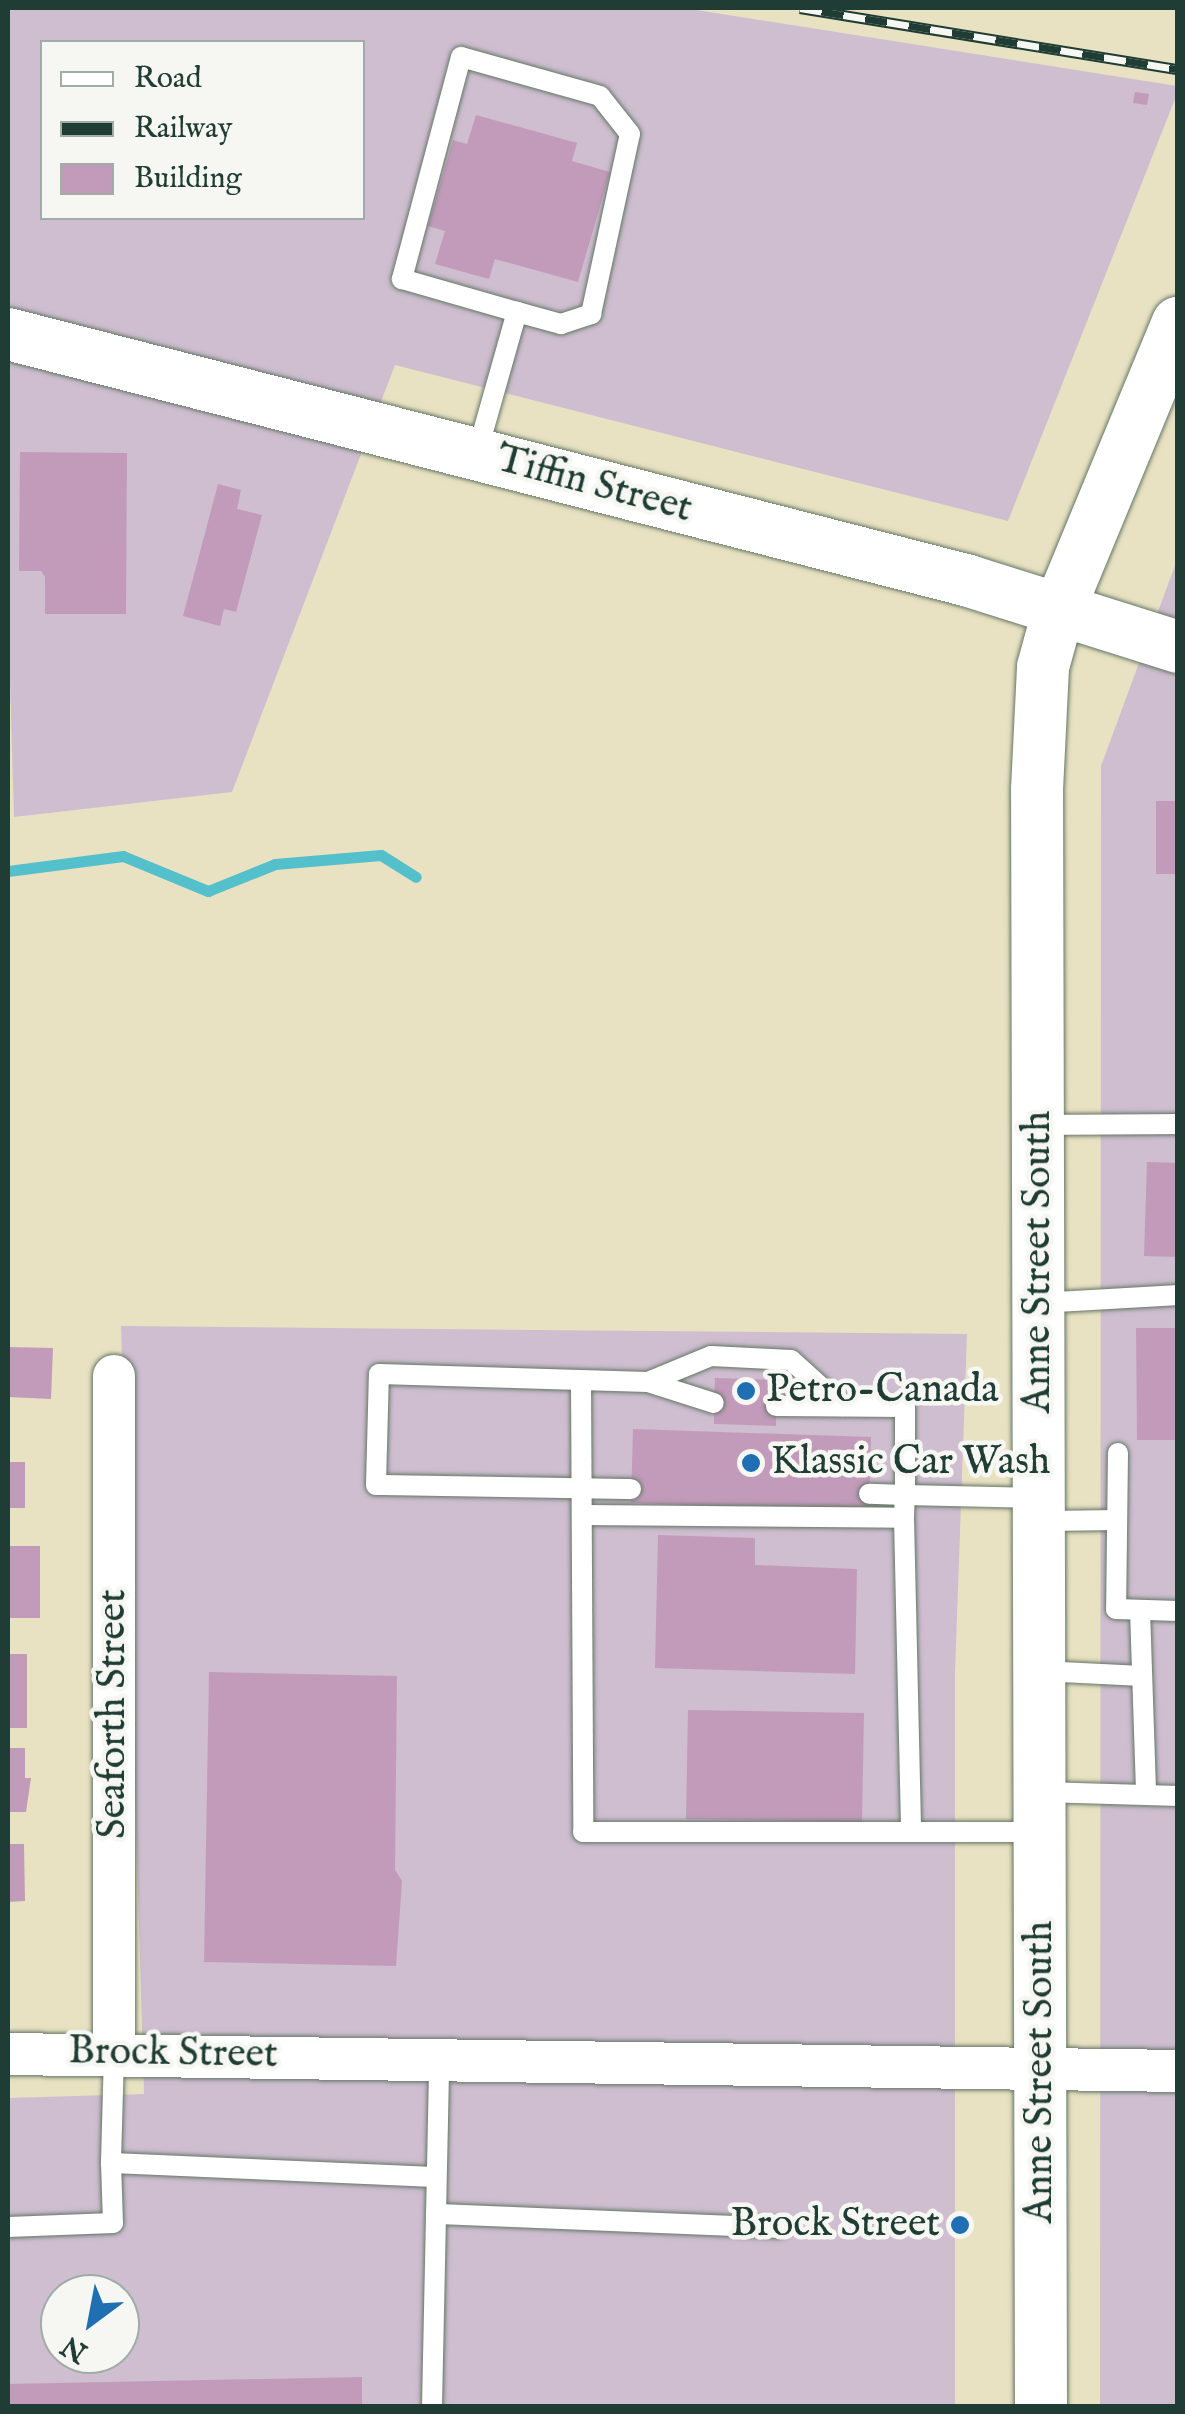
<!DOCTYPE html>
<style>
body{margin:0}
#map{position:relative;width:1185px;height:2414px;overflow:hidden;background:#e8e2c2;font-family:"IM FELL English",serif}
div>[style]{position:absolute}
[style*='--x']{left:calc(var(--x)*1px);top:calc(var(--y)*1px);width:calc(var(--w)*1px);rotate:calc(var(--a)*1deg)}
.industrial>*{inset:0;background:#cebed0}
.stream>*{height:11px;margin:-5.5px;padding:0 5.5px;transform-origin:5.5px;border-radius:5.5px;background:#53c0cb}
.building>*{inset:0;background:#c29bbb}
.roads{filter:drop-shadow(0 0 2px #657766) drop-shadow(0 0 2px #657766)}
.service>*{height:20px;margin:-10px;padding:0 10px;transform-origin:10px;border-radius:10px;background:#fff}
.minor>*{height:42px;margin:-21px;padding:0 21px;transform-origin:21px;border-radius:21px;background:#fff}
.tertiary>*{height:52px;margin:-26px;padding:0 26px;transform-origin:26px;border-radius:26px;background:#fff}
.rail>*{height:11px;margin-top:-5.5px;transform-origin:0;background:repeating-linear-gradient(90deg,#f6f6f2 0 22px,#1f3d34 0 44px);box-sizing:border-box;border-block:2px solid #1f3d34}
.dots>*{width:28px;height:28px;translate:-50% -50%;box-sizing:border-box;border:5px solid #f6f6f2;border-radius:50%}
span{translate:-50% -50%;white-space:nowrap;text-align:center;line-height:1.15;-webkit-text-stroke:9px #f6f6f2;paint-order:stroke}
.street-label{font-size:40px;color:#1f3d34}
.poi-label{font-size:40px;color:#1f3d34}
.left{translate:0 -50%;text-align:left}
.right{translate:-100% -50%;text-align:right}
.frame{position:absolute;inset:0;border:10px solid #1f3d34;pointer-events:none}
.legend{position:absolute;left:40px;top:40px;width:325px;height:180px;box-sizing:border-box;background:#f6f6f2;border:2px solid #a0aca6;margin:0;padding:12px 18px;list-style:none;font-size:30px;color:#1f3d34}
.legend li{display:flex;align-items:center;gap:20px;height:50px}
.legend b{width:50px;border:2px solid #a0aca6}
.north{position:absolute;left:40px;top:2274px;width:100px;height:100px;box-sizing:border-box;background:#f6f6f2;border:2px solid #a0aca6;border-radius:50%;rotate:212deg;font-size:28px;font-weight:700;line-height:40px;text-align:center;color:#1f3d34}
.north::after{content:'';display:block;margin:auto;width:35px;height:45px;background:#1f6fb2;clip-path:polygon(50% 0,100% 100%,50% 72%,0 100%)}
</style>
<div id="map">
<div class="industrial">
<i style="clip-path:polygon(evenodd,8px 8px,684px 8px,1177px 86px,1177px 94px,1008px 521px,395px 365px,232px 792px,14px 817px,8px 614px,8px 8px,42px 42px,362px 42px,362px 218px,42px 218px,42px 42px)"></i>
<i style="clip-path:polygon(1177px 560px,1178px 2406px,1100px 2406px,1101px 766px)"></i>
<i style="clip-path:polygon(evenodd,121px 1326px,967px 1334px,955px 1673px,955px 2406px,8px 2406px,8px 2098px,144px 2094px,121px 1326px,60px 2294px,120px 2294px,120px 2354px,60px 2354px,60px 2294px)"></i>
</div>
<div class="stream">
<i style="--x:8;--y:871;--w:116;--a:-7.4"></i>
<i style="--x:123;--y:856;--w:92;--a:22.4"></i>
<i style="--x:208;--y:891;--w:72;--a:-21.9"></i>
<i style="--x:275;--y:864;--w:106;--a:-4.9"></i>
<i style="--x:381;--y:855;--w:41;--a:32.2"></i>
</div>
<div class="building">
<i style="clip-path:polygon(1135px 92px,1149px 94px,1147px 105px,1133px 103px)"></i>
<i style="clip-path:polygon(476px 115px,577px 143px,572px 161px,610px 172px,578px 282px,495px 259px,489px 279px,435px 264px,445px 231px,428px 226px,453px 140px,467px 144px)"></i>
<i style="clip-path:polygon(20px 452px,127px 453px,126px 614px,45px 614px,45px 577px,41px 571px,19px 571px)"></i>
<i style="clip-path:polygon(218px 484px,241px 490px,237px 509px,262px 515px,236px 612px,224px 609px,220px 626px,183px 616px)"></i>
<i style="clip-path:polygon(1156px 801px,1178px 801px,1178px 874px,1156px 874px)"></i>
<i style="clip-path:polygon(1147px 1162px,1178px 1163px,1178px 1257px,1144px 1256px)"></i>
<i style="clip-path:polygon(1136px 1328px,1178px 1328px,1178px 1440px,1137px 1440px)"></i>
<i style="clip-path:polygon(8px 1347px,53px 1348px,51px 1399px,8px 1397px)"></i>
<i style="clip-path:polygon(715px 1378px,777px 1380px,776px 1426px,714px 1424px)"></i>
<i style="clip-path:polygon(633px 1429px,871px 1437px,869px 1511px,631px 1503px)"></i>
<i style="clip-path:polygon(8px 1462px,25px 1462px,25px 1508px,8px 1508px)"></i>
<i style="clip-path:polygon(658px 1535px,755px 1538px,755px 1565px,857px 1569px,855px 1674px,655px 1668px)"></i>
<i style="clip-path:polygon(8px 1546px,40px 1546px,40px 1618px,8px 1618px)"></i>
<i style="clip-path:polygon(8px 1654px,27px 1654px,27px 1728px,8px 1728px)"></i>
<i style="clip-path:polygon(209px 1672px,397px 1676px,395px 1870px,402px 1881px,396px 1966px,204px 1962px)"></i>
<i style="clip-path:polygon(688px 1710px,864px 1713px,862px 1822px,686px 1819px)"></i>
<i style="clip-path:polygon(8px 1748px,25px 1748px,25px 1778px,31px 1778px,26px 1812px,8px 1812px)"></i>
<i style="clip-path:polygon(8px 1844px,24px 1844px,25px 1901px,8px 1902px)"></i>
<i style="clip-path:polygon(362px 2377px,362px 2406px,8px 2406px,8px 2384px)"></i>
</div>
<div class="roads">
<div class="service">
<i style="--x:477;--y:453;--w:147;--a:-74.2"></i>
<i style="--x:517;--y:312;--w:46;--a:15.3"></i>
<i style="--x:561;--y:324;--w:32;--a:-18"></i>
<i style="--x:591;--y:314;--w:184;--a:-77.8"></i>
<i style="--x:630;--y:134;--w:48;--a:-128.3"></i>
<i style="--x:600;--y:96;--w:144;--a:-164.3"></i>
<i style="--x:461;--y:57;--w:230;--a:104.9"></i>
<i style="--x:402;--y:279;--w:120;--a:16"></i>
<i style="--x:1040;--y:1125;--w:138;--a:-0.4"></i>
<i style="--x:1040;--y:1303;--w:138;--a:-3.3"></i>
<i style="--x:581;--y:1380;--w:452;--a:89.7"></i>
<i style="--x:583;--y:1832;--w:456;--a:0"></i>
<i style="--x:648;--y:1382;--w:68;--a:-22.4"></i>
<i style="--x:711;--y:1356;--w:80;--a:2.9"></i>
<i style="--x:791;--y:1360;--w:69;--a:42"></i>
<i style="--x:776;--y:1406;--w:129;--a:0.4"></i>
<i style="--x:905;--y:1407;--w:88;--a:90"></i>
<i style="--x:905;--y:1495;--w:36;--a:-178"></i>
<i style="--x:1118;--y:1453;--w:156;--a:90.7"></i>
<i style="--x:1116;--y:1609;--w:62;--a:1.8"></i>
<i style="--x:631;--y:1489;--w:255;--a:-179.1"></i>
<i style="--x:376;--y:1485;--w:111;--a:-88.5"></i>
<i style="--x:379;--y:1374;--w:269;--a:1.7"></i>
<i style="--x:648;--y:1382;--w:69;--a:17.7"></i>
<i style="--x:583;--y:1515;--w:321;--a:0.5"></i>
<i style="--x:904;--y:1518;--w:23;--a:-88"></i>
<i style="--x:905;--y:1495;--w:134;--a:1.3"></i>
<i style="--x:904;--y:1518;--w:314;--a:88.7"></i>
<i style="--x:1040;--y:1521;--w:77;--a:-0.7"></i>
<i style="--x:1140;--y:1610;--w:184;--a:88.1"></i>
<i style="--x:1041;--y:1671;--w:101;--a:2.8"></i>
<i style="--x:1043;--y:1792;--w:135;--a:1.7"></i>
<i style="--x:114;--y:2054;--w:109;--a:91.6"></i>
<i style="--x:111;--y:2163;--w:325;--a:2.5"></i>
<i style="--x:436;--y:2214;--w:344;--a:2.3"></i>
<i style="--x:8;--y:2227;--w:105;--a:-2.2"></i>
<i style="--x:113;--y:2223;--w:60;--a:-91.9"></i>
<i style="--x:432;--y:2406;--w:347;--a:-88.8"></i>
</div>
<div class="minor">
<i style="--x:114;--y:2052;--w:676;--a:-90"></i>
<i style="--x:8;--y:2054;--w:1170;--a:0.83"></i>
</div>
<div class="tertiary">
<i style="--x:8;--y:334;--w:992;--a:14.41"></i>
<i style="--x:969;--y:581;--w:219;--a:17.5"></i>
<i style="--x:1041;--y:2406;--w:1616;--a:-90.14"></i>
<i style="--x:1037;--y:790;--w:123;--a:-87.2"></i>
<i style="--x:1043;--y:667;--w:57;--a:-74.7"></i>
<i style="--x:1058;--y:612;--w:313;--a:-67.5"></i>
</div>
</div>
<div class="rail">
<i style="--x:800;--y:8;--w:383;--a:9.2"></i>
</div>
<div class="dots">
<i style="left:746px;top:1391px;background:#1f6fb2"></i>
<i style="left:751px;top:1463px;background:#1f6fb2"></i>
<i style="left:960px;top:2225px;background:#1f6fb2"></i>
</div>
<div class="street-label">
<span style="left:594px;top:485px;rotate:15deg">Tiffin Street</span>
<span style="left:1039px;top:1262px;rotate:-90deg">Anne Street South</span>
<span style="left:114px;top:1714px;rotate:-90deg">Seaforth Street</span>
<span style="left:173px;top:2054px;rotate:1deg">Brock Street</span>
<span style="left:1041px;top:2072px;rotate:-90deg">Anne Street South</span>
</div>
<div class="poi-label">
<span class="left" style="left:766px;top:1391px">Petro-Canada</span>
<span class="left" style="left:771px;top:1463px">Klassic Car Wash</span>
<span class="right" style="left:940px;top:2225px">Brock Street</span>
</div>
<div class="frame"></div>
<ul class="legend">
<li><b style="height:12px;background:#fff"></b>Road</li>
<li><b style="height:12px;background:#1f3d34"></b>Railway</li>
<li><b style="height:28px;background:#c29bbb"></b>Building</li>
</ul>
<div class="north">N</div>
</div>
